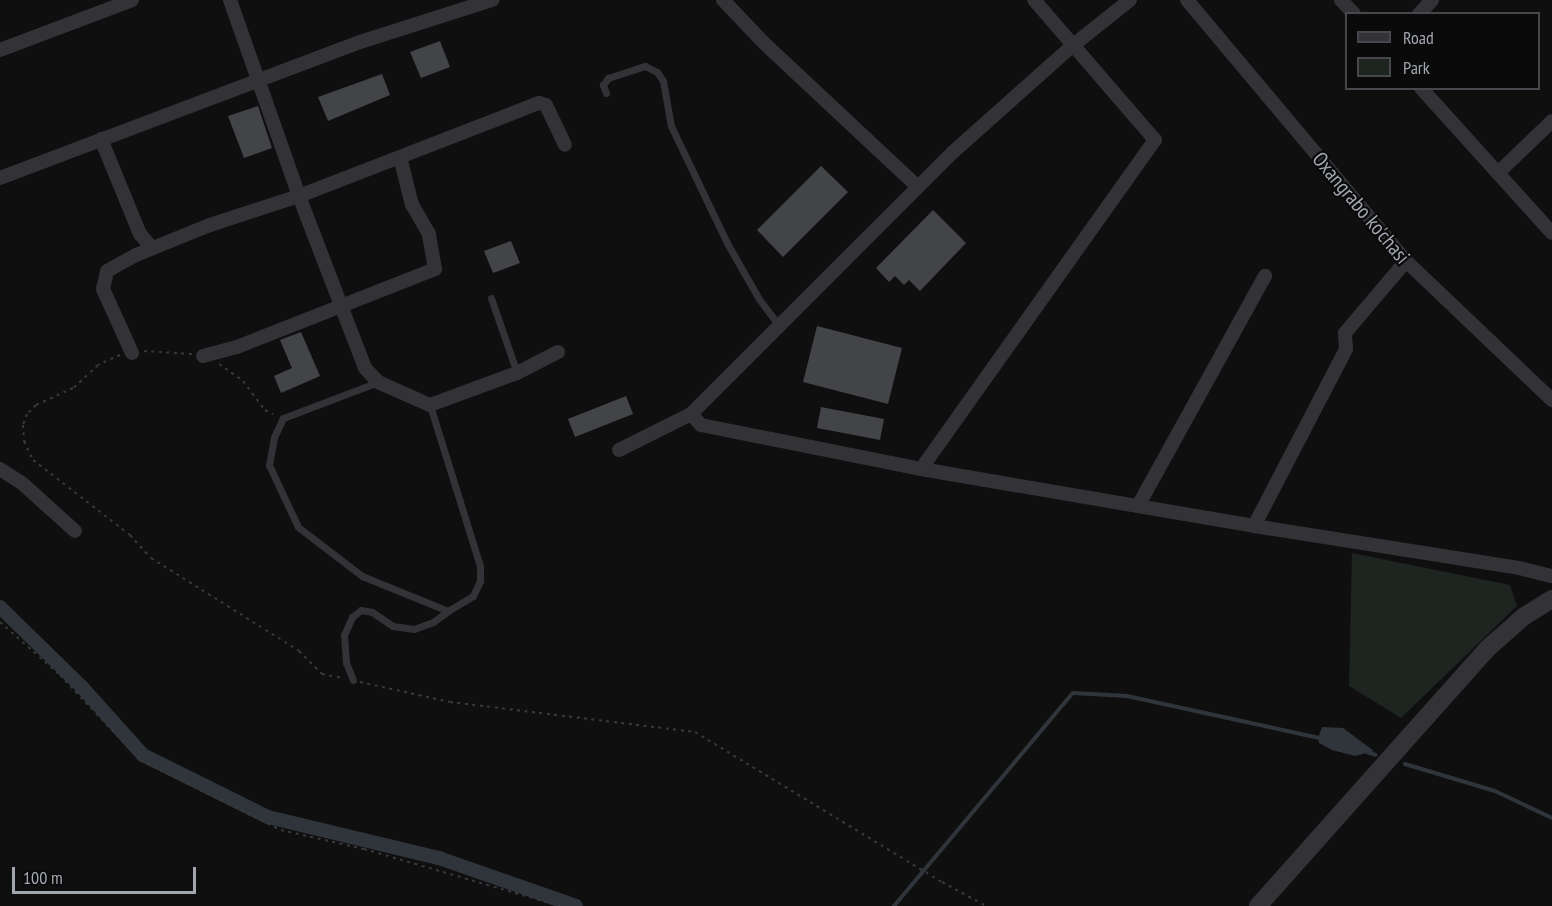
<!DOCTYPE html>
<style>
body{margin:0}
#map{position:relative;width:1552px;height:906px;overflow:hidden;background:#0f0f10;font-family:"PT Sans Narrow",sans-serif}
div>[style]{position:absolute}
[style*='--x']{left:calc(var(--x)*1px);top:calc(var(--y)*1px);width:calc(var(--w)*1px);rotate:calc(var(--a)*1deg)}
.green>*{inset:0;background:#1e241f}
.water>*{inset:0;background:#2f353b}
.stream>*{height:4px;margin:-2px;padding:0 2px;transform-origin:2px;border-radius:2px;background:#2f353b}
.canal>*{height:14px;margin:-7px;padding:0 7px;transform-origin:7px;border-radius:7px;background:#2f353b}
.building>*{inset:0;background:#434448}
.path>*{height:2px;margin-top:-1px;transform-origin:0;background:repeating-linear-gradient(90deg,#37383c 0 3px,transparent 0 7.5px)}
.service>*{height:7px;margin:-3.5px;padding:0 3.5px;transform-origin:3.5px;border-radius:3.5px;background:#333337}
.minor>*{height:14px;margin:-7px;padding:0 7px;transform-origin:7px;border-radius:7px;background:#333337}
.tertiary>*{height:18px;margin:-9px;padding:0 9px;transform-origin:9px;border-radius:9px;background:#333337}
span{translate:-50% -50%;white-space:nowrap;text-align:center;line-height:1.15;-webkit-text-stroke:4.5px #0a0a0b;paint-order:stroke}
.street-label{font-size:21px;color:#a2a6af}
.legend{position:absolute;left:1345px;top:12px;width:195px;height:78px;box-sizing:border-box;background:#0a0a0b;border:2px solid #47484d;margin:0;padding:8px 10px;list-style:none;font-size:18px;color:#a2a6af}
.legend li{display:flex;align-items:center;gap:12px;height:30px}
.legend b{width:30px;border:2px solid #47484d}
.scale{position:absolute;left:12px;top:867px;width:184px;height:27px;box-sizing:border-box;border:3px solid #a2a6af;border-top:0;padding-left:8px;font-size:18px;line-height:21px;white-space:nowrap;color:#a2a6af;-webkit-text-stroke:4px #0a0a0b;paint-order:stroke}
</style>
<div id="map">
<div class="green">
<i style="clip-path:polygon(1352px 553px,1510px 585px,1517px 606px,1401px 718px,1349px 686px)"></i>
</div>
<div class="water">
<i style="clip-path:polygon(1322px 727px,1343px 728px,1374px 751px,1355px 756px,1332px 750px,1319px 743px,1318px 738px)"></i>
</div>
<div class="stream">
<i style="--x:1367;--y:752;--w:9;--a:18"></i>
<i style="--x:1405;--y:764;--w:94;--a:16.7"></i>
<i style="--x:1495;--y:791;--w:63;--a:25.3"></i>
<i style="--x:894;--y:906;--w:278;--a:-50"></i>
<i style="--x:1073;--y:693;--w:54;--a:3.2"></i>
<i style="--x:1127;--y:696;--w:198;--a:12.3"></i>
</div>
<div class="canal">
<i style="--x:0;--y:607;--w:113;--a:44.3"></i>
<i style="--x:81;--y:686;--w:93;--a:48.1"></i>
<i style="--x:143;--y:755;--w:140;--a:26.4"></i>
<i style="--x:268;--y:817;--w:176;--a:13.5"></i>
<i style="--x:439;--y:858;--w:145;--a:19.3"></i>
</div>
<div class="building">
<i style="clip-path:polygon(440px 41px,450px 67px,421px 78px,410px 52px)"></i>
<i style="clip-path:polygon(382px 74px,390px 95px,328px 121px,318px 97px)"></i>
<i style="clip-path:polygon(258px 106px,272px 148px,244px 158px,228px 116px)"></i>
<i style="clip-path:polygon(821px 166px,848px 192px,783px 257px,757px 230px)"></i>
<i style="clip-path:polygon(933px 210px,966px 243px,920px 291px,909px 280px,904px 285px,895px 276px,889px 282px,876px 268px)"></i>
<i style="clip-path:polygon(511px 241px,520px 263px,493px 273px,484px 251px)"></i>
<i style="clip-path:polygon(817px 326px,902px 348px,888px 404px,803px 382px)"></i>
<i style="clip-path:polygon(301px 332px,320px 376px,281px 393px,274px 376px,292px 368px,280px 340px)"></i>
<i style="clip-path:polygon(626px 396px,633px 414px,575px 437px,568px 419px)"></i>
<i style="clip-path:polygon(821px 407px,884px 419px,880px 440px,817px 428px)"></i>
</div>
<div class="path">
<i style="--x:144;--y:351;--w:48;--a:3.6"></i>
<i style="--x:120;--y:355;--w:24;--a:156"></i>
<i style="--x:98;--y:365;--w:34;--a:137"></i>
<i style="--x:73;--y:388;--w:41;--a:155.3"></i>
<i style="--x:36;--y:405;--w:13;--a:135"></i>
<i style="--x:27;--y:414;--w:12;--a:110"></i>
<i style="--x:23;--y:425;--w:16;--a:86"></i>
<i style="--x:24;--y:441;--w:21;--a:65"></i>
<i style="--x:33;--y:460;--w:123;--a:37.7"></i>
<i style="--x:130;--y:535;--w:31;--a:48"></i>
<i style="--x:151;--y:558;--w:175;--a:32.1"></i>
<i style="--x:299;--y:651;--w:33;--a:45"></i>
<i style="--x:322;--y:674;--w:21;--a:11"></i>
<i style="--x:219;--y:364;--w:29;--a:35"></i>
<i style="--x:243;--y:381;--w:36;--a:53"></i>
<i style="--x:265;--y:410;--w:9;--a:27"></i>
<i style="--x:0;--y:622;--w:80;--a:41.5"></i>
<i style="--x:60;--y:675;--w:117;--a:46.7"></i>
<i style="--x:140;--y:760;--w:157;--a:26.4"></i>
<i style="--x:281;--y:830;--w:85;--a:12.9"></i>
<i style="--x:364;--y:849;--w:204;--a:16.2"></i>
<i style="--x:360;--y:682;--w:92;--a:12.5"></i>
<i style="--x:450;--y:702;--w:247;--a:7"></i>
<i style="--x:695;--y:732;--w:289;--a:31.3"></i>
<i style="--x:942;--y:882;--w:50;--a:28.6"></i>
</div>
<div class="service">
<i style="--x:606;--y:93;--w:9;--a:-111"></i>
<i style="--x:603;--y:85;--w:9;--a:-54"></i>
<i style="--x:608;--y:78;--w:39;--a:-18"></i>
<i style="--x:645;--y:66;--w:13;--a:27"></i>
<i style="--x:657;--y:72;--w:11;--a:56"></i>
<i style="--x:663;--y:81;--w:46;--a:79.9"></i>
<i style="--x:671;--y:126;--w:130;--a:64.4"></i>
<i style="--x:727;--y:243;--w:64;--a:60.3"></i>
<i style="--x:759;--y:299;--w:34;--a:53"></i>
<i style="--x:491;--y:298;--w:79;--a:70.9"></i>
<i style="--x:378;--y:382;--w:102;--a:159.2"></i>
<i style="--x:283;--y:418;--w:21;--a:115"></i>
<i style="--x:274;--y:437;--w:28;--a:100"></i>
<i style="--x:269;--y:465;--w:68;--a:64.9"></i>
<i style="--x:298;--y:527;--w:81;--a:37.4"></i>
<i style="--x:362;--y:576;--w:93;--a:22.1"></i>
<i style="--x:448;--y:611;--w:29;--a:-31"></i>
<i style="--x:473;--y:596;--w:17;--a:-65"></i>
<i style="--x:480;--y:581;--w:15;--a:-90"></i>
<i style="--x:480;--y:566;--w:169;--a:-107.3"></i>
<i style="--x:353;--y:680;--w:18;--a:-112"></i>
<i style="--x:346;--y:663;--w:28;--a:-94"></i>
<i style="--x:344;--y:635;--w:20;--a:-66"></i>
<i style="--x:352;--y:617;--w:11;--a:-38"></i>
<i style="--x:361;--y:610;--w:11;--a:10"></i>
<i style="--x:372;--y:612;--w:25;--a:34"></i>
<i style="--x:393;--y:626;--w:21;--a:8"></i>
<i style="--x:414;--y:629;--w:20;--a:-20"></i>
<i style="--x:433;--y:622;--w:19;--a:-36"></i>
</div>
<div class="minor">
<i style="--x:230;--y:0;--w:208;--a:70.6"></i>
<i style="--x:299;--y:196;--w:184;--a:69"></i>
<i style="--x:365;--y:368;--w:19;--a:47"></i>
<i style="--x:378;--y:382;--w:57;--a:23.9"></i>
<i style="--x:430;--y:405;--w:93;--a:-20.2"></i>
<i style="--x:517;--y:373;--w:46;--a:-27.1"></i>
<i style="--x:723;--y:0;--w:58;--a:46.4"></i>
<i style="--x:763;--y:42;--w:212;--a:43.1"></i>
<i style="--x:1187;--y:0;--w:341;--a:50"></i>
<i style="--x:1406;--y:261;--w:202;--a:43.6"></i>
<i style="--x:1341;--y:0;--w:19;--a:47"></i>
<i style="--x:1419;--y:14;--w:19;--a:-47"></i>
<i style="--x:0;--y:50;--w:141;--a:-20.7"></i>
<i style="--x:1421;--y:88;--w:195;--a:47.9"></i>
<i style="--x:101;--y:139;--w:103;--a:67.7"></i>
<i style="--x:140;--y:234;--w:18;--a:49"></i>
<i style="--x:1498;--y:173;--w:75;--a:-43.9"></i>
<i style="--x:0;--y:178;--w:385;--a:-20.7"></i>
<i style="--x:360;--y:42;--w:139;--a:-17.7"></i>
<i style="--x:132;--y:353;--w:70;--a:-114.4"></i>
<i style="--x:103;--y:289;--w:18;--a:-77"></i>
<i style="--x:107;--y:271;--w:33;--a:-29"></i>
<i style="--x:136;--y:255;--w:77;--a:-22.2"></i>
<i style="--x:207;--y:226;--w:97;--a:-18.1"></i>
<i style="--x:299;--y:196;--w:257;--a:-21.2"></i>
<i style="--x:539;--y:103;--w:7;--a:16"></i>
<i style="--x:546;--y:105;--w:44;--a:64.6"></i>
<i style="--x:203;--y:356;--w:35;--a:-15"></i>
<i style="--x:237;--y:347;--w:213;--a:-21.5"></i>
<i style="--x:435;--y:269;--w:36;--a:-100"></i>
<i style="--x:429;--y:234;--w:34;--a:-120"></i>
<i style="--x:412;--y:205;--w:49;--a:-104"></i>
<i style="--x:691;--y:414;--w:15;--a:48"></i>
<i style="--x:701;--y:425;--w:224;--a:11.3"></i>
<i style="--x:921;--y:469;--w:338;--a:9.7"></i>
<i style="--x:1254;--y:526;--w:268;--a:9"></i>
<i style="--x:1519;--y:568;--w:34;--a:14"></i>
<i style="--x:619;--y:450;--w:80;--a:-26.6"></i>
<i style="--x:691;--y:414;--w:369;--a:-45"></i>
<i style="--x:952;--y:153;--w:161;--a:-41.7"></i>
<i style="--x:1072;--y:46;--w:74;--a:-38.4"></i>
<i style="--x:0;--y:469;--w:27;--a:33"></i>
<i style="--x:23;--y:484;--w:70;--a:42.1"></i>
<i style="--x:921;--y:469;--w:404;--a:-54.6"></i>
<i style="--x:1155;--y:140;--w:185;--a:-130.8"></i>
<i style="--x:1138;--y:506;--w:263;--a:-61.1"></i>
<i style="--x:1254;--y:526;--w:199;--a:-62.5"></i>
<i style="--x:1346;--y:349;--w:16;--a:-94"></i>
<i style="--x:1345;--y:333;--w:94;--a:-49.7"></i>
</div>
<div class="tertiary">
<i style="--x:1258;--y:906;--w:344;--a:-48.3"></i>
<i style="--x:1487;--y:649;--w:48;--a:-41.6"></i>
<i style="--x:1523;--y:617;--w:34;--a:-32"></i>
</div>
<div class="street-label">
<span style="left:1361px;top:208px;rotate:50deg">Oxangrabo ko'chasi</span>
</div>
<ul class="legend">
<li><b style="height:8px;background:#333337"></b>Road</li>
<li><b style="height:16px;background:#1e241f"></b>Park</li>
</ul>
<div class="scale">100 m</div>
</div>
